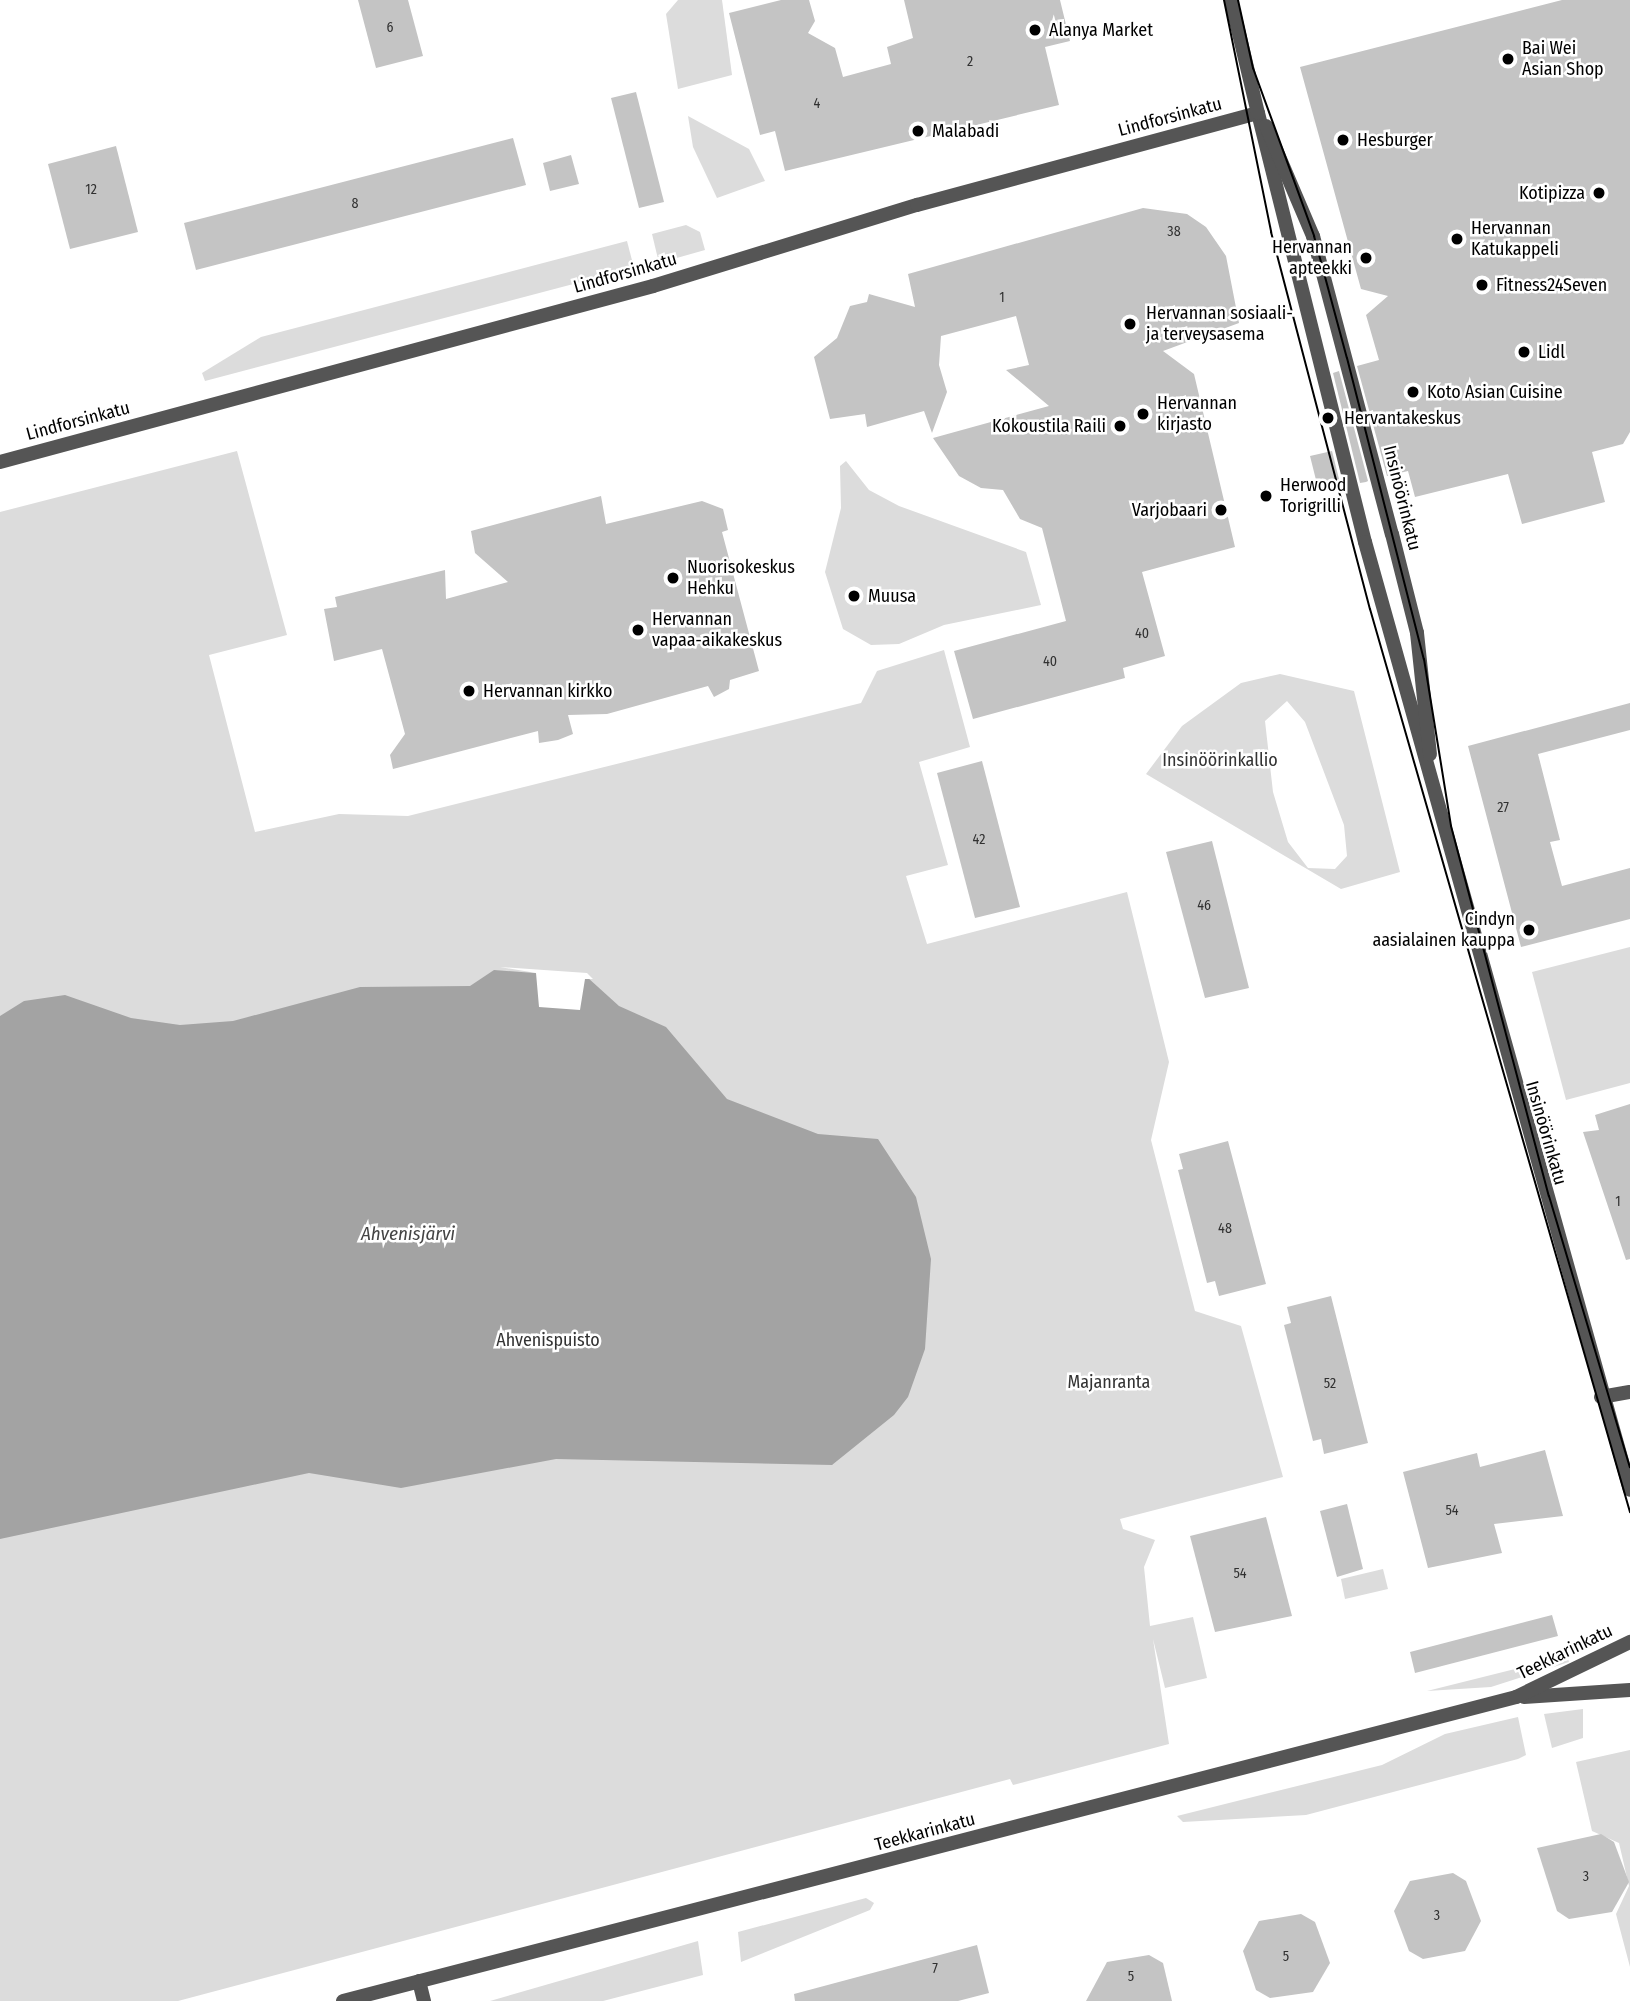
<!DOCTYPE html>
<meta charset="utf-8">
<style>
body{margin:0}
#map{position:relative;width:1630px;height:2001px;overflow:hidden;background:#fff;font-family:"Fira Sans Condensed",sans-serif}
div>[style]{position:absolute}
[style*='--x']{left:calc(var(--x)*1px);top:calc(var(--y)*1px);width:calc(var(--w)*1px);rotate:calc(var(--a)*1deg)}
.green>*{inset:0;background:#dcdcdc}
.water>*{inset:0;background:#a3a3a3}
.pier>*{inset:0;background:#fff}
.building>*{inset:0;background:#c4c4c4}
.minor>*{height:14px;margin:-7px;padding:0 7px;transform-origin:7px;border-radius:7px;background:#555}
.tertiary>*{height:14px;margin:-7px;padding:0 7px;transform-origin:7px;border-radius:7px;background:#555}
.tram>*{height:2px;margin:-1px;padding:0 1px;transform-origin:1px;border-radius:1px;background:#000}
.dots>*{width:19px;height:19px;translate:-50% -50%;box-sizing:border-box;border:4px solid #fff;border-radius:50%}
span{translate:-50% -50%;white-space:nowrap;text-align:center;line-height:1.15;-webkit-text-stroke:5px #fff;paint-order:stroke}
.number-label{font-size:14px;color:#313131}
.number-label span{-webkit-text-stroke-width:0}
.poi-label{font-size:18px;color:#000}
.left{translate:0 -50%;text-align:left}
.right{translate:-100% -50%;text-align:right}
.street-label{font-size:18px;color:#000}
.park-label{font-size:18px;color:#333}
.water-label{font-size:19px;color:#444;font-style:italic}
</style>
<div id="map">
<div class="green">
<i style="clip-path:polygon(678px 0,722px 0,732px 75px,678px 89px,666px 14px)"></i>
<i style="clip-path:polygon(688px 116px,749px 149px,765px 181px,717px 198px,693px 147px)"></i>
<i style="clip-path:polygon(686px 225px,700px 232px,705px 250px,659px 263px,652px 234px)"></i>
<i style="clip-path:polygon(627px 241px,634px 268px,205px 381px,202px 373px,261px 337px)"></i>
<i style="clip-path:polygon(237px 451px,287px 635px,209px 655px,255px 832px,339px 814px,408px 816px,861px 703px,877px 671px,944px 650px,970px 747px,919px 762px,948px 865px,906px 876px,927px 944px,1127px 892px,1169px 1062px,1151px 1140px,1195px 1311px,1241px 1326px,1283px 1477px,1120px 1519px,1123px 1529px,1155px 1540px,1144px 1567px,1150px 1626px,1193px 1617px,1207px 1678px,1165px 1688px,1153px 1639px,1169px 1744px,1013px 1785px,1010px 1779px,178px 2001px,0 2001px,0 512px)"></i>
<i style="clip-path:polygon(846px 461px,869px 490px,899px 506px,1026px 552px,1041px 605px,944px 625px,899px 644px,871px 645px,843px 629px,825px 572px,841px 508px,840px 466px)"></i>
<i style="clip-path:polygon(evenodd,1280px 674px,1354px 691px,1400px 872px,1341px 889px,1146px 774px,1182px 726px,1241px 683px,1280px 674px,1287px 701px,1305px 722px,1344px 825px,1347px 856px,1335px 869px,1308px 868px,1288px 842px,1273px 792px,1265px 721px,1287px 701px)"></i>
<i style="clip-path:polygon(1630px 947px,1630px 1083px,1566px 1100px,1532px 972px)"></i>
<i style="clip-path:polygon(1383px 1569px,1388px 1589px,1345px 1599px,1341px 1579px)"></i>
<i style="clip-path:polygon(1567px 1656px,1569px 1662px,1491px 1687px,1427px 1691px)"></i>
<i style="clip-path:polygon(1583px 1709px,1583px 1738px,1552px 1748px,1544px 1714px)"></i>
<i style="clip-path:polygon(1518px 1717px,1526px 1755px,1518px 1759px,1306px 1815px,1183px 1822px,1177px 1816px,1382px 1765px,1445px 1734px)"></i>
<i style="clip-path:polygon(1630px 1750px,1630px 1967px,1616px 1914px,1629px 1886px,1619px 1843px,1592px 1831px,1576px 1762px)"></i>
<i style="clip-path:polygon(866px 1898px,874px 1903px,870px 1910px,741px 1962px,738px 1932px)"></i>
<i style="clip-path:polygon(698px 1941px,703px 1975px,603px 2001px,490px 2001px)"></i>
</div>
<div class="water">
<i style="clip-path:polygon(494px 970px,587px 977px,619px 1006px,666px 1027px,727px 1099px,818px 1134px,878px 1139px,916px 1197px,931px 1259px,925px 1349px,908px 1397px,894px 1415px,832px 1465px,556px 1459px,401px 1488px,309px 1473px,0 1539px,0 1016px,24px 1001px,65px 995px,131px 1018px,180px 1025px,233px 1021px,360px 987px,470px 986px)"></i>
</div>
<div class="pier">
<i style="clip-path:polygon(500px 967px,587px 973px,593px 979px,585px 979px,580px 1010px,539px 1007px,536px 973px)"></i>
</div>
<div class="building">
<i style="clip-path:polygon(358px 0,408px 0,423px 56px,376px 68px)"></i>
<i style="clip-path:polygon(781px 0,809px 0,815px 21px,808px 33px,835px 48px,843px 77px,891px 64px,887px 47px,913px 38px,904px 0,1060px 0,1070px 41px,1045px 47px,1059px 105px,785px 171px,775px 131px,760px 135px,729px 13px)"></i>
<i style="clip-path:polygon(1562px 0,1630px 0,1630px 432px,1623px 444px,1592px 452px,1605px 502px,1522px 524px,1508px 474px,1415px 497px,1408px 471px,1387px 476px,1357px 366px,1379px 360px,1366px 315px,1388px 296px,1361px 289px,1300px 67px)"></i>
<i style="clip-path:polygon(636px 92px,664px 202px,639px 208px,611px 98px)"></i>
<i style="clip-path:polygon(513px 138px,526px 185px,196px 270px,184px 223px)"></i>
<i style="clip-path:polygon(116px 146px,138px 232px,70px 249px,48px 164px)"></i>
<i style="clip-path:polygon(571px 155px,579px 184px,550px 191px,543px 163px)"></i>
<i style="clip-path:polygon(1143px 208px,1187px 214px,1206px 227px,1226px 256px,1239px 323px,1163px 351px,1194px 374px,1235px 547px,1142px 572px,1165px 656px,1123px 668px,1125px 678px,973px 719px,954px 651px,1066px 621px,1042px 528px,1020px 519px,1003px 490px,981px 488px,959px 476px,933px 438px,1049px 406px,1006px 370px,1029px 365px,1016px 316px,941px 336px,939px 365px,947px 392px,932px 433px,924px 411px,867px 427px,865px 414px,830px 419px,814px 357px,837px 338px,850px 306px,867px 302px,869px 294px,915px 307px,908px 274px)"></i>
<i style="clip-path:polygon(1339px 371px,1368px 481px,1366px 482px,1360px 483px,1333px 373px)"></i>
<i style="clip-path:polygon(1332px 451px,1341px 487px,1319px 492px,1310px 456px)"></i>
<i style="clip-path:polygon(601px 496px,606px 524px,702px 501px,723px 509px,728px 530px,722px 532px,759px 671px,730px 680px,729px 689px,714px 697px,708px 686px,607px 714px,568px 715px,573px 734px,558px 740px,539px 743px,538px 731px,393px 769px,390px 755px,405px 734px,382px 649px,334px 661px,324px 609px,337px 607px,335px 597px,445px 570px,446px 599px,508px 582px,475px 553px,471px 531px)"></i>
<i style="clip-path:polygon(1630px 703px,1630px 730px,1538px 754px,1560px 840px,1550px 842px,1562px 886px,1630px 868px,1630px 919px,1521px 947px,1468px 746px)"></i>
<i style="clip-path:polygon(982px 761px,1020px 907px,975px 918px,937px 773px)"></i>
<i style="clip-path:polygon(1212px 841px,1249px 988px,1205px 998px,1166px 852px)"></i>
<i style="clip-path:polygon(1630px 1104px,1630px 1259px,1626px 1260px,1583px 1132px,1599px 1130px,1595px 1115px)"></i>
<i style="clip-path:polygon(1228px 1141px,1266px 1284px,1219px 1296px,1215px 1281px,1207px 1283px,1178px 1170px,1183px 1169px,1179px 1154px)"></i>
<i style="clip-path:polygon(1331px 1296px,1368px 1443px,1324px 1454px,1321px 1439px,1313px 1441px,1284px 1325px,1291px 1323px,1287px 1307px)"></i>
<i style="clip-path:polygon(1545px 1450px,1563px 1516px,1494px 1524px,1502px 1553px,1428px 1568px,1403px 1472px,1477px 1453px,1480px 1467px)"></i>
<i style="clip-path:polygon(1347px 1504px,1363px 1569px,1337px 1577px,1320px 1511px)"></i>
<i style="clip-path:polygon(1266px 1517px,1292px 1616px,1215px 1632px,1190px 1536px)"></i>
<i style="clip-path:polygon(1552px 1615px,1558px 1636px,1415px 1673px,1410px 1652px)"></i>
<i style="clip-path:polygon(1601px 1834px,1614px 1842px,1629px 1882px,1612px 1912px,1569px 1919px,1557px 1911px,1537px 1848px)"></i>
<i style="clip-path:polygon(1453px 1873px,1466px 1881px,1481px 1921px,1465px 1951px,1423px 1959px,1409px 1951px,1394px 1911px,1410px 1881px)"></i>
<i style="clip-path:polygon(1301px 1914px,1315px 1922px,1330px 1963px,1313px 1992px,1270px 1998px,1256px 1990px,1243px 1951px,1259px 1921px)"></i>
<i style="clip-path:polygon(977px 1945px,989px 1993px,958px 2001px,795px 2001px,794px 1994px)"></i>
<i style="clip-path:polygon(1149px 1955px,1163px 1963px,1172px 2001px,1086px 2001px,1107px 1962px)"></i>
</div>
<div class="minor">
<i style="--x:1258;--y:113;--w:442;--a:76"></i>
<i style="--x:1365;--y:542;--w:984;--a:74.38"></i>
<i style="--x:1266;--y:126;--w:120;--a:66.9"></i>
<i style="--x:1313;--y:236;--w:308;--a:75.2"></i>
<i style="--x:1392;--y:534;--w:102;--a:75.8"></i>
<i style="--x:1417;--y:633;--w:122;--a:83.9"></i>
<i style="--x:0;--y:462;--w:676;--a:-15.08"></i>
<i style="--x:653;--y:286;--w:276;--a:-17.1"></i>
<i style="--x:917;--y:205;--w:353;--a:-15.1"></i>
<i style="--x:1601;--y:1397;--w:29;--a:-10"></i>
<i style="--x:419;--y:1981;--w:21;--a:76"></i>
</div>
<div class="tertiary">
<i style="--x:1231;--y:0;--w:116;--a:76.6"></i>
<i style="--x:1524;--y:1697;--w:106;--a:-3.8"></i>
<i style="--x:343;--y:2001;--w:1212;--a:-14.53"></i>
<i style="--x:1516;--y:1697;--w:127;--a:-25.8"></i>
</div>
<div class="tram">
<i style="--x:1224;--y:0;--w:237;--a:78.5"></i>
<i style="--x:1271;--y:232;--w:390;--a:75.3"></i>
<i style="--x:1370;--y:609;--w:940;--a:73.94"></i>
<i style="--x:1238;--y:0;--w:70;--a:77.6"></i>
<i style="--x:1253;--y:68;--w:179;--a:70"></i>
<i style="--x:1314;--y:236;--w:126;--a:74.9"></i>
<i style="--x:1347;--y:358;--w:311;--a:75.7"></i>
<i style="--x:1424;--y:659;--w:169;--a:80.8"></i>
<i style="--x:1451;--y:826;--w:383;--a:75.2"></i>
<i style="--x:1549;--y:1196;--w:283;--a:73.4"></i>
</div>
<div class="dots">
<i style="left:1035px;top:30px;background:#000"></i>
<i style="left:1508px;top:59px;background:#000"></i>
<i style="left:918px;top:131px;background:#000"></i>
<i style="left:1343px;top:140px;background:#000"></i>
<i style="left:1599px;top:193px;background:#000"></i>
<i style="left:1457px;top:239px;background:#000"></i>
<i style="left:1366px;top:258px;background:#000"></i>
<i style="left:1482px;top:285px;background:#000"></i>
<i style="left:1130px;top:324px;background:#000"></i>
<i style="left:1524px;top:352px;background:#000"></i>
<i style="left:1413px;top:392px;background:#000"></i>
<i style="left:1143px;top:414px;background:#000"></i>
<i style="left:1328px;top:418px;background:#000"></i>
<i style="left:1120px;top:426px;background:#000"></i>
<i style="left:1266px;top:496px;background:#000"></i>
<i style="left:1221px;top:510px;background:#000"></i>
<i style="left:673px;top:578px;background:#000"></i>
<i style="left:854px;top:596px;background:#000"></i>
<i style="left:638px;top:630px;background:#000"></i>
<i style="left:469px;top:691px;background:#000"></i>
<i style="left:1529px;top:930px;background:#000"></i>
</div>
<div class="number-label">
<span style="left:390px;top:28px">6</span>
<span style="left:970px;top:62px">2</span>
<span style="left:817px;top:104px">4</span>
<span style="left:91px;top:190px">12</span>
<span style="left:355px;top:204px">8</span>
<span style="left:1174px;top:232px">38</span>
<span style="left:1002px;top:298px">1</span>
<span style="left:1142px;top:634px">40</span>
<span style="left:1050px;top:662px">40</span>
<span style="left:1503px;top:808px">27</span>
<span style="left:979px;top:840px">42</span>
<span style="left:1204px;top:906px">46</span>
<span style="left:1618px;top:1202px">1</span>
<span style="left:1225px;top:1229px">48</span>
<span style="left:1330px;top:1384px">52</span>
<span style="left:1452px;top:1511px">54</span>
<span style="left:1240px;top:1574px">54</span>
<span style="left:1586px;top:1877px">3</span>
<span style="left:1437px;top:1916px">3</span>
<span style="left:1286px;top:1957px">5</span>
<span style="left:935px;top:1969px">7</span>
<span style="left:1131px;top:1977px">5</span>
</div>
<div class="poi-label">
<span class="left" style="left:1049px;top:30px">Alanya Market</span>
<span class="left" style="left:1522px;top:59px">Bai Wei<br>Asian Shop</span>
<span class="left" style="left:932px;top:131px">Malabadi</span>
<span class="left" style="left:1357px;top:140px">Hesburger</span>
<span class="right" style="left:1585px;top:193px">Kotipizza</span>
<span class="left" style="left:1471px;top:239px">Hervannan<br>Katukappeli</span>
<span class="right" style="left:1352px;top:258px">Hervannan<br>apteekki</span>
<span class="left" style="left:1496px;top:285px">Fitness24Seven</span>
<span class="left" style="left:1146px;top:324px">Hervannan sosiaali-<br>ja terveysasema</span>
<span class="left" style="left:1538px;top:352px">Lidl</span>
<span class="left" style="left:1427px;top:392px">Koto Asian Cuisine</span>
<span class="left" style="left:1157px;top:414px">Hervannan<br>kirjasto</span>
<span class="left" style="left:1344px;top:418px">Hervantakeskus</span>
<span class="right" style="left:1106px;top:426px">Kokoustila Raili</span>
<span class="left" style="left:1280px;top:496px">Herwood<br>Torigrilli</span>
<span class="right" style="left:1207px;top:510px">Varjobaari</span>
<span class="left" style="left:687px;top:578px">Nuorisokeskus<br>Hehku</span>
<span class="left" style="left:868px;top:596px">Muusa</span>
<span class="left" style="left:652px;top:630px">Hervannan<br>vapaa-aikakeskus</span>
<span class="left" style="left:483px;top:691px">Hervannan kirkko</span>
<span class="right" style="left:1515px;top:930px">Cindyn<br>aasialainen kauppa</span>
</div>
<div class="street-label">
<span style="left:1170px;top:117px;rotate:-15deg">Lindforsinkatu</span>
<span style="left:625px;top:273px;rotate:-16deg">Lindforsinkatu</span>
<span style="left:78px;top:421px;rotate:-15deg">Lindforsinkatu</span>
<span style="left:1402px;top:498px;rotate:76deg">Insinöörinkatu</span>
<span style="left:1546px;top:1133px;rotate:74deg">Insinöörinkatu</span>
<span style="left:1565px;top:1652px;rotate:-26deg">Teekkarinkatu</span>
<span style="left:925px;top:1832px;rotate:-15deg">Teekkarinkatu</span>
</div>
<div class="park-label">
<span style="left:1220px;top:760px">Insinöörinkallio</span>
<span style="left:548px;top:1340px">Ahvenispuisto</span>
<span style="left:1109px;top:1382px">Majanranta</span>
</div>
<div class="water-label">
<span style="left:408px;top:1234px">Ahvenisjärvi</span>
</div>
</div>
